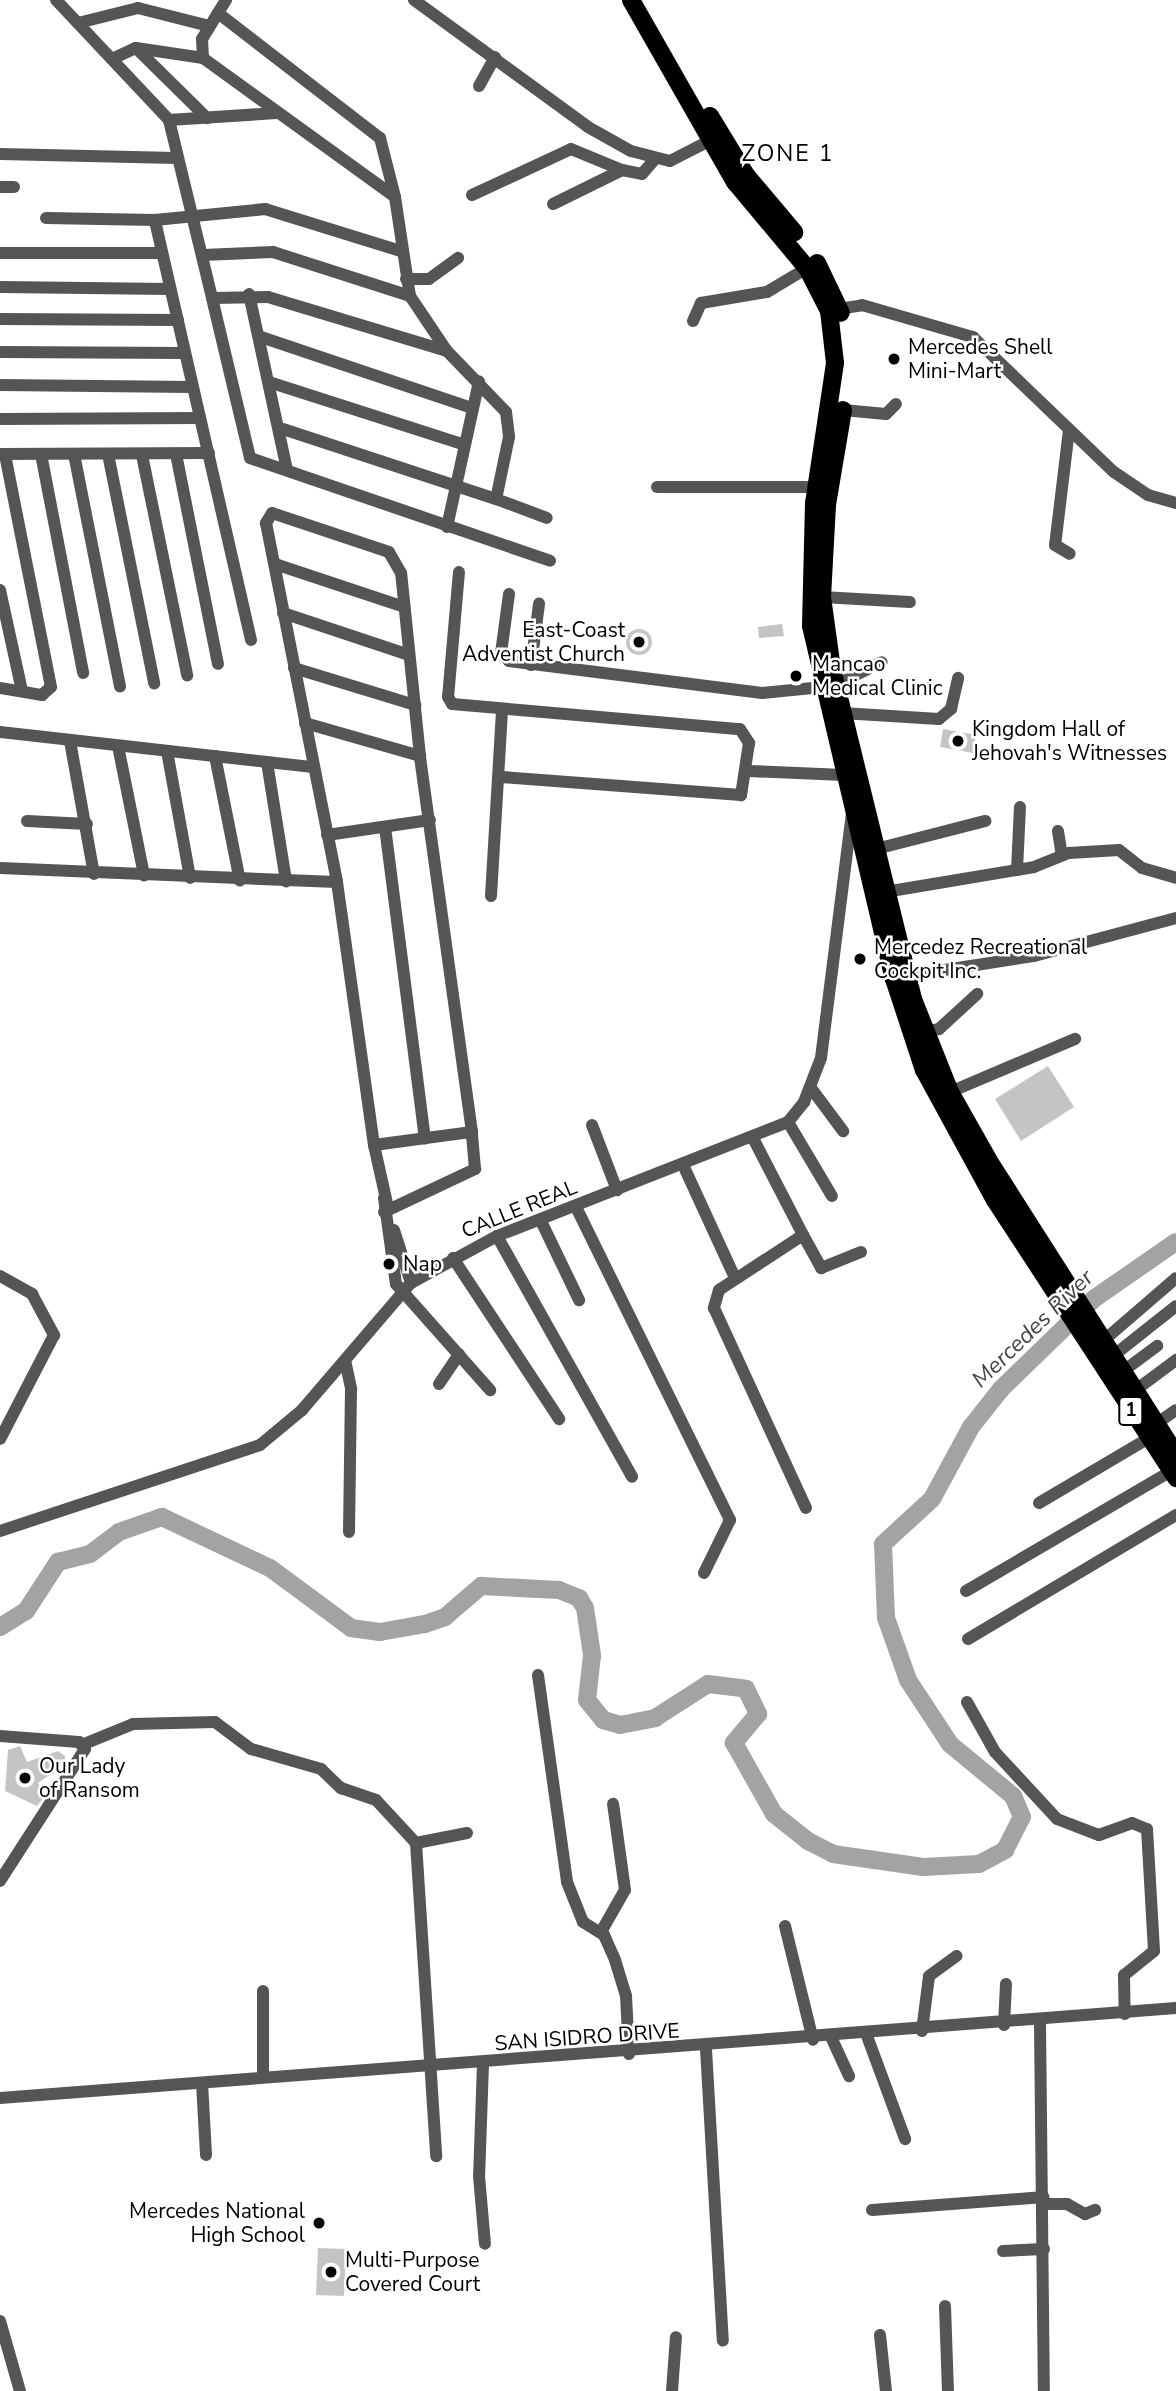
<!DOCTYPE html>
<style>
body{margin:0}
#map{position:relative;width:1176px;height:2391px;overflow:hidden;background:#fff;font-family:"Nunito Sans",sans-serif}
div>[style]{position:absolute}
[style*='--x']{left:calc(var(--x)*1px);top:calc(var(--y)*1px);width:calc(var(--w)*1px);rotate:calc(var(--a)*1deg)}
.river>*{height:18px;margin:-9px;padding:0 9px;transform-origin:9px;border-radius:9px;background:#a3a3a3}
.building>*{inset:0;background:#c4c4c4}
.round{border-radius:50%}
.minor>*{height:12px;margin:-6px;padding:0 6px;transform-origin:6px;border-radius:6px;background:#555}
.highway>*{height:18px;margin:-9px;padding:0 9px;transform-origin:9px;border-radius:9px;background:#000}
.dots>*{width:19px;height:19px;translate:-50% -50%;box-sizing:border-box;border:4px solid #fff;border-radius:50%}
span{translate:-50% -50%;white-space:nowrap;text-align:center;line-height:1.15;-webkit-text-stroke:5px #fff;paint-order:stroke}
.shield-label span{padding:2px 5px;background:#fff;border:2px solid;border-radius:5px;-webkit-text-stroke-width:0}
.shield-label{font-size:19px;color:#000;font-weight:700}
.poi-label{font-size:21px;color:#000}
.left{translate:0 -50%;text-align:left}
.right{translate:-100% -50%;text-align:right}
.street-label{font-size:21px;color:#000}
.neighbourhood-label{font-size:23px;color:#000;letter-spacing:2px}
.water-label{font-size:23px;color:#444;font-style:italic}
</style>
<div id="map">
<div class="river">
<i style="--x:0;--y:1627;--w:31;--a:-32"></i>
<i style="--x:26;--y:1611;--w:59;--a:-56.9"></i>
<i style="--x:58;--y:1562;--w:33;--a:-14"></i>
<i style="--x:90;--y:1554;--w:36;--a:-37"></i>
<i style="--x:119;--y:1532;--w:46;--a:-19.2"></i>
<i style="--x:162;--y:1517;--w:119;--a:25.3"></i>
<i style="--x:270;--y:1568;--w:101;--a:36.5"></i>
<i style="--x:351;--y:1628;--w:29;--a:8"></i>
<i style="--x:380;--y:1632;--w:46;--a:-10.1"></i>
<i style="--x:425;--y:1624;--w:21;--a:-19"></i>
<i style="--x:445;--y:1617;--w:48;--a:-40.7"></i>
<i style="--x:481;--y:1586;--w:78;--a:2.9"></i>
<i style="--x:559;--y:1590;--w:22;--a:22"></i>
<i style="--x:579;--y:1598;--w:12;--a:59"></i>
<i style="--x:585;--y:1608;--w:48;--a:81.5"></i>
<i style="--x:592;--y:1655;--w:45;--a:96.3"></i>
<i style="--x:587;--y:1700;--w:26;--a:51"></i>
<i style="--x:603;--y:1720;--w:18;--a:16"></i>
<i style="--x:620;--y:1725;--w:36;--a:-11"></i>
<i style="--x:655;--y:1718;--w:63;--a:-32.7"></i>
<i style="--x:708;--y:1684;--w:38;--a:7"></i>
<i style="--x:746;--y:1689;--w:28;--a:64"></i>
<i style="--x:758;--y:1714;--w:38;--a:130"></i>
<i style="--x:734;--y:1743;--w:81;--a:60.6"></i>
<i style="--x:774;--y:1814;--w:43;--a:38.5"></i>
<i style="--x:808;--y:1841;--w:28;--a:27"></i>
<i style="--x:833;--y:1854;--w:91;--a:8.2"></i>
<i style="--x:923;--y:1867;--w:56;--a:-3.1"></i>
<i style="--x:979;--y:1864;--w:30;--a:-28"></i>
<i style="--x:1005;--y:1850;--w:37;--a:-63"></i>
<i style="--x:1022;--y:1817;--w:23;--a:-113"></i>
<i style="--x:1013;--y:1796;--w:82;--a:-140.5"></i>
<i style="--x:950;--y:1744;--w:77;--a:-123.3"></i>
<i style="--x:908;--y:1680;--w:66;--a:-109.5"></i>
<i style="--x:886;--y:1618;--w:74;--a:-92.3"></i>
<i style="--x:883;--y:1544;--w:67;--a:-42.6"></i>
<i style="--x:932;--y:1499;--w:82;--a:-61.6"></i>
<i style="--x:971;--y:1427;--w:48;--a:-51.7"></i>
<i style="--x:1001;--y:1389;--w:131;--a:-44.1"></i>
<i style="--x:1095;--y:1298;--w:98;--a:-34.7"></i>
</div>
<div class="building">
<i style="clip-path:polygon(782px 624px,784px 636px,759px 638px,758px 627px)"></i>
<i class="round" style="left:626px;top:629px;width:26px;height:26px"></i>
<i style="clip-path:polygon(943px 729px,976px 735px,973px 753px,940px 747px)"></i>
<i style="clip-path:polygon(1048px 1066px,1074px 1107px,1021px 1141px,995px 1099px)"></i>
<i style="clip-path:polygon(20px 1746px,27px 1762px,58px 1751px,65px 1756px,64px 1765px,38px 1783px,45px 1796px,37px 1806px,5px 1791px,8px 1750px)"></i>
<i style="clip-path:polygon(318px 2248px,346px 2249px,344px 2296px,316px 2295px)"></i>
</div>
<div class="minor">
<i style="--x:56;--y:0;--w:165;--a:46.7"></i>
<i style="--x:169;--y:120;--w:183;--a:76.4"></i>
<i style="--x:212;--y:298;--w:56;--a:-1"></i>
<i style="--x:268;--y:297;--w:187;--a:16.8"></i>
<i style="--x:414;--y:0;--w:215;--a:36.1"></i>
<i style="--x:588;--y:127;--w:49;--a:29.2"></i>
<i style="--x:631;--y:151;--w:40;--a:14.4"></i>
<i style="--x:670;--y:161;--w:53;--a:-27.1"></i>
<i style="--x:218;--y:13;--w:205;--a:37.7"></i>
<i style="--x:380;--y:138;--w:61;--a:75.7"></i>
<i style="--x:78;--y:23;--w:62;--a:-14"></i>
<i style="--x:138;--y:8;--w:73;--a:14.2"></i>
<i style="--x:136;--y:48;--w:100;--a:44.6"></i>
<i style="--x:203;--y:58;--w:19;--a:-93"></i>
<i style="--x:202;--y:39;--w:46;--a:-58.4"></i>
<i style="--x:112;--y:59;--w:26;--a:-25"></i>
<i style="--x:136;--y:48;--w:68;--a:8.5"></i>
<i style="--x:203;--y:58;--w:237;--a:35.9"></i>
<i style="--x:395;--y:197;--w:100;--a:81.4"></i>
<i style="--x:410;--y:296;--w:66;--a:56.1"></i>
<i style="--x:447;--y:351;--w:85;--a:46"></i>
<i style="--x:506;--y:412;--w:25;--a:83"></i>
<i style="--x:509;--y:437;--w:63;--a:101.8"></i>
<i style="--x:496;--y:499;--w:54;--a:20.4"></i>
<i style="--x:479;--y:86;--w:33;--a:-61"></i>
<i style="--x:169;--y:120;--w:108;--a:-3.7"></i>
<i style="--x:0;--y:154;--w:176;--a:1.3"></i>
<i style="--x:0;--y:187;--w:14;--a:0"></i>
<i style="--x:472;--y:195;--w:109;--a:-24.9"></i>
<i style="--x:571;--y:149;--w:55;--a:22.4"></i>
<i style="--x:553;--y:204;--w:77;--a:-26.2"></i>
<i style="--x:622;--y:170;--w:20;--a:11"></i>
<i style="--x:642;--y:174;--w:20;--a:-49"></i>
<i style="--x:46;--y:218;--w:109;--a:1.1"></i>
<i style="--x:0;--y:253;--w:161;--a:0"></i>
<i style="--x:203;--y:255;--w:70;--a:-2.5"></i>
<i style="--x:273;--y:252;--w:144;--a:17.8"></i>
<i style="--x:406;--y:279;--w:23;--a:0"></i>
<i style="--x:429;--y:279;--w:36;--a:-36"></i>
<i style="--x:0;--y:287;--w:170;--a:0.7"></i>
<i style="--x:249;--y:294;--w:180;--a:77.8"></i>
<i style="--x:212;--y:298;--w:164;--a:76.6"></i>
<i style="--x:250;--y:458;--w:317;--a:18.9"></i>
<i style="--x:832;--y:310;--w:30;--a:-9"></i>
<i style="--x:862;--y:305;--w:116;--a:16.1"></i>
<i style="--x:973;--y:337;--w:195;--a:43.8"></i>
<i style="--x:1114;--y:472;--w:41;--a:34.1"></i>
<i style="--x:1148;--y:495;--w:29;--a:16"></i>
<i style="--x:0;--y:319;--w:178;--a:0.3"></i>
<i style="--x:693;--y:321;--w:20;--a:-66"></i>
<i style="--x:701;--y:303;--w:67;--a:-9.5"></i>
<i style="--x:767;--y:292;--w:47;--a:-31"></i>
<i style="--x:261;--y:337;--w:219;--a:18.6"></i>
<i style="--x:0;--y:352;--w:184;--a:0.3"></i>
<i style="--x:272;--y:383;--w:200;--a:17.8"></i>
<i style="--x:0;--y:385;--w:192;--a:0.6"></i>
<i style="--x:843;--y:410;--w:43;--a:5.3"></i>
<i style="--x:886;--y:414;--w:14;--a:-45"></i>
<i style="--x:0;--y:419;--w:200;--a:-0.3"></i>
<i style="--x:283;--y:429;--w:224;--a:18.2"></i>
<i style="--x:1069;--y:430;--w:116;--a:96.9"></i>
<i style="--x:1055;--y:545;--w:17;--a:31"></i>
<i style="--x:0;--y:454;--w:209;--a:-0.3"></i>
<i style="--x:41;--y:454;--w:223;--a:79.1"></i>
<i style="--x:74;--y:454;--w:237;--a:78.8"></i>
<i style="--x:108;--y:454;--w:234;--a:78.6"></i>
<i style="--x:176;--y:454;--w:214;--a:78.7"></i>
<i style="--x:142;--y:455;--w:225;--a:78.4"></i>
<i style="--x:657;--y:487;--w:160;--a:0"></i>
<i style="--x:447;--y:527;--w:149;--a:-77.6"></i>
<i style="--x:275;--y:564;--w:136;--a:18.4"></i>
<i style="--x:459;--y:572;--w:125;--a:95"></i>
<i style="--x:448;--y:697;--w:8;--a:60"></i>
<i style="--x:452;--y:704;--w:289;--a:5"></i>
<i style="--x:740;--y:729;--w:17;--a:57"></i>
<i style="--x:749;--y:743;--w:53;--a:98.7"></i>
<i style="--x:741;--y:795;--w:243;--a:-175.7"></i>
<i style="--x:0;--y:590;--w:103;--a:77.7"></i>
<i style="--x:509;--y:594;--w:60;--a:97.7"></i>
<i style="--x:501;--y:653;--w:11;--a:45"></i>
<i style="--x:509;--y:661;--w:255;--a:7.2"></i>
<i style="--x:762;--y:693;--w:61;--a:-5.6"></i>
<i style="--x:822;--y:597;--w:88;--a:3.3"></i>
<i style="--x:283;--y:613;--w:133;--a:18.4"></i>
<i style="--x:251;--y:640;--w:431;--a:-102.9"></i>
<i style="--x:155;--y:220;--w:111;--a:-5.7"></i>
<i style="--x:265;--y:209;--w:142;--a:17.2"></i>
<i style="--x:531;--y:665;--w:62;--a:-82.5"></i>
<i style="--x:294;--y:668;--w:127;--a:17"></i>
<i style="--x:836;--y:685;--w:51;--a:-26.6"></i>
<i style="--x:0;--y:688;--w:43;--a:9.5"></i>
<i style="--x:42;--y:695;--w:12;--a:-42"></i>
<i style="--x:51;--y:687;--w:237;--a:-101.2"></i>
<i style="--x:842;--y:713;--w:97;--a:3.5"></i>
<i style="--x:939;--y:719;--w:16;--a:-40"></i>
<i style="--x:951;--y:709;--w:32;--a:-77"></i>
<i style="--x:305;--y:723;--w:120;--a:16"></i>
<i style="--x:0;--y:732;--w:315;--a:6.4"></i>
<i style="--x:70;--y:741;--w:135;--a:79.8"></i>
<i style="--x:118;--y:746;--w:132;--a:78.6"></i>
<i style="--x:167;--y:751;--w:129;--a:79.7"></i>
<i style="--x:215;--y:756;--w:127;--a:78.7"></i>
<i style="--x:267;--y:762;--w:121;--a:80.9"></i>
<i style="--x:749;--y:771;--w:95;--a:2.4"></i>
<i style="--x:27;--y:821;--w:60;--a:2.9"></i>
<i style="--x:385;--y:827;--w:314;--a:82.7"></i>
<i style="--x:1058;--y:831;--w:24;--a:81"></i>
<i style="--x:327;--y:835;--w:104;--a:-8.3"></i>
<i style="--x:876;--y:849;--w:113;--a:-14.4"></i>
<i style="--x:0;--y:868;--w:337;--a:2.4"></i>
<i style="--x:1017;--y:870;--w:63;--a:-87.3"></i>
<i style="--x:885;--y:892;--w:151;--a:-9.5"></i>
<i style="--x:1034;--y:867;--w:38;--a:-22"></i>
<i style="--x:1069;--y:853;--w:50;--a:-3.4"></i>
<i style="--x:1119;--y:850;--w:29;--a:38"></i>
<i style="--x:1142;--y:868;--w:35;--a:16"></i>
<i style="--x:491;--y:896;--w:185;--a:-86.6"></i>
<i style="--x:906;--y:976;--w:130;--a:-8.9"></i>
<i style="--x:1034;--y:956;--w:147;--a:-15"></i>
<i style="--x:924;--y:1032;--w:15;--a:-11"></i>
<i style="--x:939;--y:1029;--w:52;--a:-42.6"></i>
<i style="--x:811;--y:1088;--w:54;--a:53.3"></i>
<i style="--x:950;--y:1092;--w:136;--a:-23"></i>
<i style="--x:788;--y:1122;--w:86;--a:59.3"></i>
<i style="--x:592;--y:1125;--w:70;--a:69"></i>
<i style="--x:754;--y:1140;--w:107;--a:62.7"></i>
<i style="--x:803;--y:1235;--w:100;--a:146.8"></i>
<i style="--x:719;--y:1290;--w:19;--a:106"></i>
<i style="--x:714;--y:1308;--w:220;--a:65.3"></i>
<i style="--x:374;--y:1145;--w:59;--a:77.4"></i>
<i style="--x:684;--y:1167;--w:122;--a:65.3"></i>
<i style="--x:384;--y:1198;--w:87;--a:82.1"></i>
<i style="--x:396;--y:1284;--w:142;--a:48.4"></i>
<i style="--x:576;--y:1207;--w:349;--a:63.8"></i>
<i style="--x:730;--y:1520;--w:59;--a:116.1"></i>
<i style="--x:384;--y:1212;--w:101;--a:-25.3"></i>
<i style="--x:475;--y:1169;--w:37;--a:-95"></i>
<i style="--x:472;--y:1132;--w:380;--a:-97.9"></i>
<i style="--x:420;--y:756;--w:184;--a:-95.9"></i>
<i style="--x:401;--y:573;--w:24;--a:-120"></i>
<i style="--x:389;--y:552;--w:123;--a:-161.6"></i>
<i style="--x:272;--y:513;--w:12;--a:121"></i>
<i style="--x:266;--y:523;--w:366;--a:78.8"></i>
<i style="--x:337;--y:882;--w:266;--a:82"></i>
<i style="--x:374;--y:1145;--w:99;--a:-7.6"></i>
<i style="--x:541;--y:1221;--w:88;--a:64.3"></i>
<i style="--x:394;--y:1230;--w:56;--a:72.2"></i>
<i style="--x:803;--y:1235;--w:38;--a:61"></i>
<i style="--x:821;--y:1268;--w:43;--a:-21.8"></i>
<i style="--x:497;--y:1236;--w:276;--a:60.7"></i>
<i style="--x:453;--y:1258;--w:193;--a:56.6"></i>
<i style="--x:0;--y:1276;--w:37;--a:29"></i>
<i style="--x:32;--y:1294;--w:47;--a:61.8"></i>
<i style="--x:54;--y:1335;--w:117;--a:117.4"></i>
<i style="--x:1103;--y:1341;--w:96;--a:-40.8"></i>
<i style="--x:1113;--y:1356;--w:80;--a:-38.4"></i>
<i style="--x:345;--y:1360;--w:30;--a:78"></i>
<i style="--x:351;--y:1389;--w:143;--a:90.8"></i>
<i style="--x:1122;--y:1372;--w:44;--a:-36.6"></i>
<i style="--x:439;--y:1384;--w:36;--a:-56"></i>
<i style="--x:1129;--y:1395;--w:59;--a:-36.7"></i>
<i style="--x:1156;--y:1424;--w:24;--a:-35"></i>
<i style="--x:1039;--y:1503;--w:128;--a:-30.6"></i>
<i style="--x:0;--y:1531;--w:274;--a:-18.3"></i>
<i style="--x:260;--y:1445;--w:55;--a:-39.8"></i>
<i style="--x:302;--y:1410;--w:167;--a:-49.4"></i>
<i style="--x:411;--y:1283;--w:98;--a:-28.7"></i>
<i style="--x:497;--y:1236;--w:313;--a:-21.4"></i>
<i style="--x:788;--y:1122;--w:26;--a:-51"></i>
<i style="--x:804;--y:1102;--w:47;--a:-68.9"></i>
<i style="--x:821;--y:1058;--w:249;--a:-82.8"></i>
<i style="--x:966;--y:1591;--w:238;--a:-30.3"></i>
<i style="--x:968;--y:1639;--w:242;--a:-30.8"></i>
<i style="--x:538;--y:1675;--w:209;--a:82"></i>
<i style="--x:567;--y:1882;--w:43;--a:68.2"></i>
<i style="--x:583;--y:1922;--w:25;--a:32"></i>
<i style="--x:604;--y:1935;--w:27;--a:66"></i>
<i style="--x:615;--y:1960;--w:38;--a:73"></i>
<i style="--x:626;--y:1996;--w:58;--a:87"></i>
<i style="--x:967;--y:1702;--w:57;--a:60.8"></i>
<i style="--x:995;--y:1752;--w:91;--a:47.2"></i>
<i style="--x:1057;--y:1819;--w:45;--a:20.9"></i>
<i style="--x:1099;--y:1835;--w:35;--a:-20"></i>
<i style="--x:1132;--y:1823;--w:16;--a:22"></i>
<i style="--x:1147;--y:1829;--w:122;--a:86.7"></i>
<i style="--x:1154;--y:1951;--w:38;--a:141"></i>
<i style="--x:1124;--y:1975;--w:39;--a:89"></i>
<i style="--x:0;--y:1736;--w:79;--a:4.3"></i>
<i style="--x:79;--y:1742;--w:9;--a:49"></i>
<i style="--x:85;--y:1749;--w:157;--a:122.8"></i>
<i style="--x:84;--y:1744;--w:53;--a:-22.2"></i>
<i style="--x:133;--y:1724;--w:82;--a:-1.4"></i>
<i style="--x:215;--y:1722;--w:45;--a:36.9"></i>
<i style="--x:251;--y:1749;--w:73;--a:15.9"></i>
<i style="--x:321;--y:1769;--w:28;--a:44"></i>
<i style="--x:341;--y:1788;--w:37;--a:19"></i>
<i style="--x:376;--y:1800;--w:59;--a:47.1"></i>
<i style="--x:416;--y:1843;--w:52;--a:-11.1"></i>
<i style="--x:416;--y:1843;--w:314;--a:86.3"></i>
<i style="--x:785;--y:1926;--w:117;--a:76.2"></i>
<i style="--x:601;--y:1932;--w:48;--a:-60.3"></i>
<i style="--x:625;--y:1890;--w:87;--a:-97.9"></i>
<i style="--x:263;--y:1991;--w:86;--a:90"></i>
<i style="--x:1040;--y:2023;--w:368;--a:89.4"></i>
<i style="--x:1004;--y:2025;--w:41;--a:-87.2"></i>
<i style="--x:922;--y:2031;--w:55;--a:-82.7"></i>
<i style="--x:929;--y:1976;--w:34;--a:-36"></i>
<i style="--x:867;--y:2036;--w:110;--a:69.7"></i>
<i style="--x:832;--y:2039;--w:41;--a:65.3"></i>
<i style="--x:706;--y:2049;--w:292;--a:86.7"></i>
<i style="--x:483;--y:2064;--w:112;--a:92"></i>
<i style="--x:479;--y:2176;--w:68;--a:85"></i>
<i style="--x:202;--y:2083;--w:72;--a:86.8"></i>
<i style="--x:0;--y:2098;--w:1179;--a:-4.38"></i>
<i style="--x:1044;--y:2204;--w:23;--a:0"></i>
<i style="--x:1067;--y:2204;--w:21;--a:29"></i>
<i style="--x:1085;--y:2214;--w:11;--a:-22"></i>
<i style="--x:872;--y:2210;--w:172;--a:-4.3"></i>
<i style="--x:1003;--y:2251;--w:41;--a:-2.8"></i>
<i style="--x:945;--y:2306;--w:85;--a:88"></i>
<i style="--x:0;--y:2321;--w:73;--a:74.1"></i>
<i style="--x:880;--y:2335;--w:56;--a:83.9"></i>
<i style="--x:672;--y:2391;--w:54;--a:-85.8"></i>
</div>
<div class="highway">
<i style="--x:631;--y:0;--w:210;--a:60.3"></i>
<i style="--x:735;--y:182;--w:112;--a:50.1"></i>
<i style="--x:807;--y:268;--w:48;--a:62.9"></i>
<i style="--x:829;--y:311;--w:52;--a:83.4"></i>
<i style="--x:835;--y:363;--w:142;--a:98.5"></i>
<i style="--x:814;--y:503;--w:123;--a:91.4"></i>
<i style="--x:811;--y:626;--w:363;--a:76.8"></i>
<i style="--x:894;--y:979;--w:96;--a:71.8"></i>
<i style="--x:924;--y:1070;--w:148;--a:61.4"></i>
<i style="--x:995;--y:1200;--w:332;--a:56.9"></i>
<i style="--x:710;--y:116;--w:69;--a:58.6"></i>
<i style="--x:746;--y:175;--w:75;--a:49.9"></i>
<i style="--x:817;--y:263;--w:55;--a:64.4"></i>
<i style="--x:843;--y:410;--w:96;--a:99.6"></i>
<i style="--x:827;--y:505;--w:92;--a:93.1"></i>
<i style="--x:822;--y:597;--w:73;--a:82.1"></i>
<i style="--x:832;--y:669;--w:340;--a:76.2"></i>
<i style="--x:913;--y:999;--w:100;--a:68.3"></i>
<i style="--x:950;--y:1092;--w:79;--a:60.5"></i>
<i style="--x:989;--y:1161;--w:348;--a:57.5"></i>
</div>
<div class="dots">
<i style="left:894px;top:359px;background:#000"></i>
<i style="left:639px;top:642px;background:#000"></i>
<i style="left:796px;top:676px;background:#000"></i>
<i style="left:958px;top:741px;background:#000"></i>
<i style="left:860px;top:959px;background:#000"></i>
<i style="left:389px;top:1264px;background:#000"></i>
<i style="left:25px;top:1778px;background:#000"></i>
<i style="left:319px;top:2223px;background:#000"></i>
<i style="left:331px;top:2272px;background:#000"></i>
</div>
<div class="shield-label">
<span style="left:1131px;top:1411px">1</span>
</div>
<div class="poi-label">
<span class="left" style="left:908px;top:359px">Mercedes Shell<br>Mini-Mart</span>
<span class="right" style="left:625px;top:642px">East-Coast<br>Adventist Church</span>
<span class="left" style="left:812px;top:676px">Mancao<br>Medical Clinic</span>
<span class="left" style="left:972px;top:741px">Kingdom Hall of<br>Jehovah's Witnesses</span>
<span class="left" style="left:874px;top:959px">Mercedez Recreational<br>Cockpit Inc.</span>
<span class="left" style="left:403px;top:1264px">Nap</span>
<span class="left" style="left:39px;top:1778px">Our Lady<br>of Ransom</span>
<span class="right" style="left:305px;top:2223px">Mercedes National<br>High School</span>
<span class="left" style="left:345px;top:2272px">Multi-Purpose<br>Covered Court</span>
</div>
<div class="street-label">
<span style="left:519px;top:1209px;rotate:-22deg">CALLE REAL</span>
<span style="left:587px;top:2037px;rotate:-4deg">SAN ISIDRO DRIVE</span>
</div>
<div class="neighbourhood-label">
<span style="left:788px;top:154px">ZONE 1</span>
</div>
<div class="water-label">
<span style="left:1033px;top:1329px;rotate:-44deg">Mercedes River</span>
</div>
</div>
